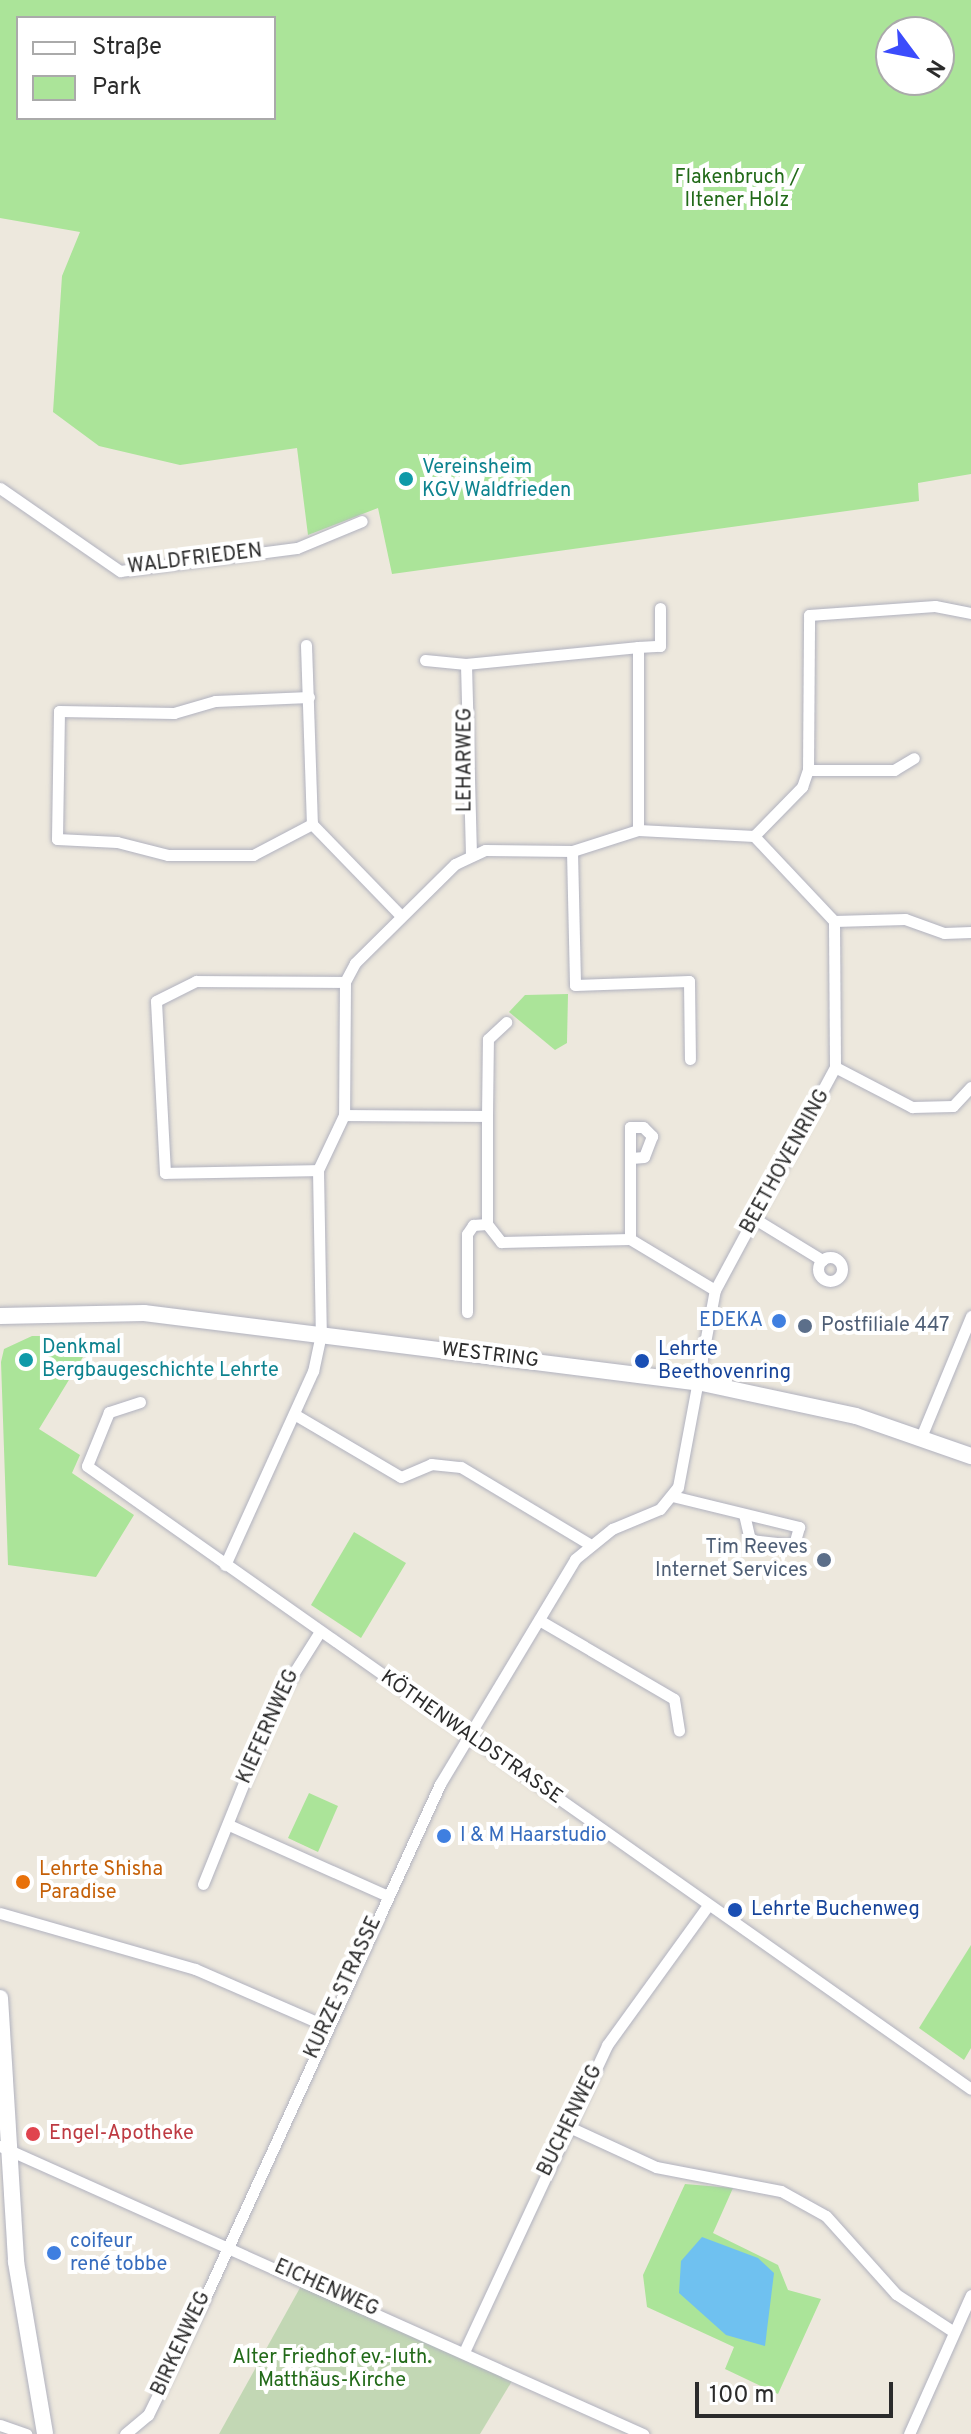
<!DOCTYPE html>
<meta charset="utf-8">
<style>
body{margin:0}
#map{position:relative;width:971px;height:2434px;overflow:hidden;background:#ede8dd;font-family:Overpass,sans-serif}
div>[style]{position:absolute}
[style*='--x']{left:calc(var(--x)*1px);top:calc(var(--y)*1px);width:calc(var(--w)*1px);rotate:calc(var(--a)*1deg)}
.green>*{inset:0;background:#abe499}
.cemetery>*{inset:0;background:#c2d7b4}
.water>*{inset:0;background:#6fc1f0}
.roads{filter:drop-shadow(0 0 2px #b1b2bf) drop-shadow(0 0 2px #b1b2bf)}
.street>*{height:11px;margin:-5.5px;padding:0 5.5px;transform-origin:5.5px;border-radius:5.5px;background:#fff}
.street>.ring{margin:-5.5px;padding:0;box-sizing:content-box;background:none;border:11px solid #fff;border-radius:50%}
.secondary>*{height:16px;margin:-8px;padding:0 8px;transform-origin:8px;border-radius:8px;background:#fff}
.dots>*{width:22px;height:22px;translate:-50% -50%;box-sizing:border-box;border:4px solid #fff;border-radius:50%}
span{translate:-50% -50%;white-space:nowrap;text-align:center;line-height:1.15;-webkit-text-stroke:8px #fff;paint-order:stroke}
.park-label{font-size:20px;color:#226a19}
.culture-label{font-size:20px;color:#0d838f}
.left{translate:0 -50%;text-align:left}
.street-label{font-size:20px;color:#2b2b2b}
.shop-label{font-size:20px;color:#366cbe}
.right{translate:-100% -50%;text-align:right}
.service-label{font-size:20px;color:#4e5e75}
.transit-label{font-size:20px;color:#164399}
.food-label{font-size:20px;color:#c56008}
.health-label{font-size:20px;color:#be3a42}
.legend{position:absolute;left:16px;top:16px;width:260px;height:104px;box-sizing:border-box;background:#fff;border:2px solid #aaa;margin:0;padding:10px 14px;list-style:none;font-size:24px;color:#2b2b2b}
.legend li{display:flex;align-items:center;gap:16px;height:40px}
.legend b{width:40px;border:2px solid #aaa}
.north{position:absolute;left:875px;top:16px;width:80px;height:80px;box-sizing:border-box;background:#fff;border:2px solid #aaa;border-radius:50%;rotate:122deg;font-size:22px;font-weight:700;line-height:32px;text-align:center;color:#2b2b2b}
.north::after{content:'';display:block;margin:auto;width:28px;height:36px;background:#3b4cfc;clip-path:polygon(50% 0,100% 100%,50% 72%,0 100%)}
.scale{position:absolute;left:695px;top:2382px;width:198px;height:36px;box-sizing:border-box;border:4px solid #2b2b2b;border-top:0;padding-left:10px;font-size:24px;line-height:28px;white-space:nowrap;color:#2b2b2b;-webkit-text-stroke:6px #fff;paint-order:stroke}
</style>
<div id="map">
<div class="green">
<i style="clip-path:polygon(evenodd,0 0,971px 0,971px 474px,918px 483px,919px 501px,392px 574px,378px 508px,308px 535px,297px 448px,180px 465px,99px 446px,53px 412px,62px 276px,80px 232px,0 218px,0 0,18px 18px,274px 18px,274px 118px,18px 118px,18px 18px,0 0,891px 32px,939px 32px,939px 80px,891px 80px,891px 32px)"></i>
<i style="clip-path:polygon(568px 994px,567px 1043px,555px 1050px,509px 1012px,525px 995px)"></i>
<i style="clip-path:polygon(32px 1336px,55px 1336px,57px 1347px,89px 1347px,39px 1429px,80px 1455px,72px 1473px,134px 1515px,96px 1577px,8px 1565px,1px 1362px,4px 1349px)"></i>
<i style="clip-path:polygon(354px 1532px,406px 1563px,361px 1638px,311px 1605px)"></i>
<i style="clip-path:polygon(309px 1793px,338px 1806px,318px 1852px,288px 1838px)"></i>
<i style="clip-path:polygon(971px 1945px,971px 2048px,964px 2060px,919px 2028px)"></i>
<i style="clip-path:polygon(685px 2184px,733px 2188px,713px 2233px,778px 2265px,788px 2290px,821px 2299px,778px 2394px,725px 2369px,734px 2347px,647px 2307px,643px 2275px)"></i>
</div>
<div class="cemetery">
<i style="clip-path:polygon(301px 2286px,512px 2381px,480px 2434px,219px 2434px)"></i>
</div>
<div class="water">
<i style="clip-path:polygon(702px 2237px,758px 2258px,774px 2273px,765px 2346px,726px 2335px,679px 2293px,681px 2261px)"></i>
</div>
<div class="roads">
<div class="street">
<i style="--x:0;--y:488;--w:146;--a:34.7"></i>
<i style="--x:120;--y:571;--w:178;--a:-7.4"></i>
<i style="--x:297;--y:548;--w:70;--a:-22.6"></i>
<i style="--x:306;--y:645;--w:179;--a:88.1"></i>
<i style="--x:312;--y:824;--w:128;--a:45.9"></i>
<i style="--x:638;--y:647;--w:22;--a:-3"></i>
<i style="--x:660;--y:646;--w:38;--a:-90"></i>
<i style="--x:425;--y:660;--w:41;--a:5.6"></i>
<i style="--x:309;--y:697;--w:94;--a:177.6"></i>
<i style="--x:215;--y:701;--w:43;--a:163.7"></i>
<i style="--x:174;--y:713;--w:115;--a:-179"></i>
<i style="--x:59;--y:711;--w:128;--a:90.9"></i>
<i style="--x:57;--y:839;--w:60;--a:2.9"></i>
<i style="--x:117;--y:842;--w:53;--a:14.3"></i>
<i style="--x:168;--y:855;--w:85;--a:0"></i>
<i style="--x:253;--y:855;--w:67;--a:-27.7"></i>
<i style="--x:808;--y:770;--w:86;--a:0"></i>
<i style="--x:894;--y:770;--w:23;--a:-31"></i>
<i style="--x:754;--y:836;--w:69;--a:-45.6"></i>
<i style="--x:802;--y:787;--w:18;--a:-71"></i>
<i style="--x:808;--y:770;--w:155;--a:-89.6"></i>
<i style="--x:809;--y:615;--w:126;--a:-4.1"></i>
<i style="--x:935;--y:606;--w:37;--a:11"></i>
<i style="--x:572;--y:851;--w:134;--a:88.7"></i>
<i style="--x:575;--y:985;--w:114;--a:-2"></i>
<i style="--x:689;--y:981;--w:78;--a:89.3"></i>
<i style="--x:471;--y:855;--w:191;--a:-91.5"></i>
<i style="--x:466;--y:664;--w:173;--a:-5.6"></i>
<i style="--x:638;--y:647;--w:183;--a:90"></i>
<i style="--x:834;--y:921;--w:71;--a:-1.6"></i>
<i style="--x:905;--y:919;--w:41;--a:19.7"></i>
<i style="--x:944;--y:933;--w:27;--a:-2"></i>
<i style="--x:835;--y:1067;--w:87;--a:27.5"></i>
<i style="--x:912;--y:1107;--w:41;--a:-1.4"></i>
<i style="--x:953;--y:1106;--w:26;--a:-47"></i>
<i style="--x:344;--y:1115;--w:143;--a:0.4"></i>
<i style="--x:487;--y:1116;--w:108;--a:90"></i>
<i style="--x:487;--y:1224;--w:23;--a:52"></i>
<i style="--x:501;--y:1242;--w:129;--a:-1.3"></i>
<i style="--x:630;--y:1239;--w:99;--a:31"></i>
<i style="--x:487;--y:1116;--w:77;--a:-89.3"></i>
<i style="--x:488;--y:1039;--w:25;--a:-43"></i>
<i style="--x:318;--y:1170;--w:153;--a:178.9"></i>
<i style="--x:165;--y:1173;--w:172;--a:-93"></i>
<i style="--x:156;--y:1001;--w:45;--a:-26.6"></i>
<i style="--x:196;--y:981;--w:149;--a:0.4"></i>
<i style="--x:755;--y:1219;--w:79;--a:31.5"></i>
<i style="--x:630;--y:1239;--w:112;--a:-90"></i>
<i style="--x:630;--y:1127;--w:13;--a:0"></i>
<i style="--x:643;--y:1127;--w:13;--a:45"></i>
<i style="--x:652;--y:1136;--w:22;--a:111"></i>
<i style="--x:644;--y:1157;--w:13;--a:176"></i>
<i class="ring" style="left:818px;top:1257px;width:13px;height:13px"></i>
<i style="--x:467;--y:1312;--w:78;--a:-90"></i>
<i style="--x:467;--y:1234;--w:11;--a:-56"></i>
<i style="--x:473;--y:1225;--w:14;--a:-4"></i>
<i style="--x:140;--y:1402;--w:33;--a:162"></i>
<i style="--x:109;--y:1412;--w:58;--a:112.2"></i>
<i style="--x:87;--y:1466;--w:1081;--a:35.17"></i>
<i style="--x:294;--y:1414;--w:124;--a:30.5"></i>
<i style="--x:401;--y:1477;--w:33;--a:-23"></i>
<i style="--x:431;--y:1464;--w:30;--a:6"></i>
<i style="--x:461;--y:1467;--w:149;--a:31"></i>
<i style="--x:921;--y:1437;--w:131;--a:-67.5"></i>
<i style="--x:672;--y:1496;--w:131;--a:13.7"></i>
<i style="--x:799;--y:1527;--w:19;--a:106"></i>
<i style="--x:794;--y:1545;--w:44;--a:-173.5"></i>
<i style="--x:750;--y:1540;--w:26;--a:-103"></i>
<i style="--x:539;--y:1620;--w:156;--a:30.3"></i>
<i style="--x:674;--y:1699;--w:32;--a:81"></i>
<i style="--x:229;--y:1825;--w:174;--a:24.1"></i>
<i style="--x:203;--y:1884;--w:201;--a:-68"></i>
<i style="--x:278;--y:1698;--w:77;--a:-57.8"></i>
<i style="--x:0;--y:1913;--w:203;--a:16"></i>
<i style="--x:195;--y:1969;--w:143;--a:23.5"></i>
<i style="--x:567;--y:2126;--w:98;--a:24.7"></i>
<i style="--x:656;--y:2167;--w:127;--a:10.9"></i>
<i style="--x:781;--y:2191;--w:51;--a:29.1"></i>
<i style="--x:826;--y:2216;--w:105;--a:48.1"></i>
<i style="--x:896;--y:2294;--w:69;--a:33.2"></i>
<i style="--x:0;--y:2146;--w:705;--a:24.13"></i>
<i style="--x:464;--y:2352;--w:339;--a:-65"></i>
<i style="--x:607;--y:2045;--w:170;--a:-54.1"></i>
<i style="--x:0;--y:2425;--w:28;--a:19"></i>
<i style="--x:125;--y:2434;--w:30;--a:-40"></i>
<i style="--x:148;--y:2415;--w:128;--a:-64"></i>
<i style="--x:204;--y:2300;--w:567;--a:-65.42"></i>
<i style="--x:440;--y:1784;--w:262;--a:-59"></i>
<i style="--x:575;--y:1559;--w:48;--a:-39"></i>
<i style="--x:612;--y:1529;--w:52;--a:-22.6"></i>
<i style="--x:660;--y:1509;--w:28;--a:-51"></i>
<i style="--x:678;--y:1487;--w:200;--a:-79.4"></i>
<i style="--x:715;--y:1290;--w:253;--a:-61.7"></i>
<i style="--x:835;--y:1067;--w:146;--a:-90.4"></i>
<i style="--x:834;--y:921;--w:117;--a:-133.3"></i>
<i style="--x:754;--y:836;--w:116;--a:-177"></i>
<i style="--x:638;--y:830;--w:69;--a:162.3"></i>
<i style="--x:572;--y:851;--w:87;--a:-179.3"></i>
<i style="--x:485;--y:850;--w:33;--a:155"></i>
<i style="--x:455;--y:864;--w:141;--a:135.3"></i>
<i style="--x:355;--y:963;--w:21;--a:118"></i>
<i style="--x:345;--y:982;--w:133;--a:90.4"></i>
<i style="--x:344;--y:1115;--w:61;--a:115.3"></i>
<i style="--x:318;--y:1170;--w:164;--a:89"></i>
<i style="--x:321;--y:1334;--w:38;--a:102"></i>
<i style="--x:313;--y:1371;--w:213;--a:114.4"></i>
<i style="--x:909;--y:2434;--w:152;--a:-66"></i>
</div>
<div class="secondary">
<i style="--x:0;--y:1316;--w:144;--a:-1.2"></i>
<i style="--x:144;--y:1313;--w:562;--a:7.15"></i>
<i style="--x:702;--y:1383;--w:157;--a:12.1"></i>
<i style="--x:856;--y:1416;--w:122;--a:19.2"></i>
<i style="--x:0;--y:1998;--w:264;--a:86.5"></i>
<i style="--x:16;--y:2262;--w:174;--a:80.4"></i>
</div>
</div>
<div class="dots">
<i style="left:406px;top:479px;background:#0f9aa8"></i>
<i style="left:779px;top:1321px;background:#3f7fe0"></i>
<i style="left:805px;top:1326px;background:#5c6f8a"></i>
<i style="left:26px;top:1360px;background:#0f9aa8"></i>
<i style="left:642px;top:1361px;background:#1a4fb4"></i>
<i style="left:824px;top:1560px;background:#5c6f8a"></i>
<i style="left:444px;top:1836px;background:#3f7fe0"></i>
<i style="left:23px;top:1882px;background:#e8710a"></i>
<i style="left:735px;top:1910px;background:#1a4fb4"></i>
<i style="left:33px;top:2134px;background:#e0444e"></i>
<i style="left:54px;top:2253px;background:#3f7fe0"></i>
</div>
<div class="park-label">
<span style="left:737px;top:190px">Flakenbruch /<br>Iltener Holz</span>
<span style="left:332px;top:2370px">Alter Friedhof ev.-luth.<br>Matthäus-Kirche</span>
</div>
<div class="culture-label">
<span class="left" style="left:422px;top:480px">Vereinsheim<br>KGV Waldfrieden</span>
<span class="left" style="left:42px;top:1360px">Denkmal<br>Bergbaugeschichte Lehrte</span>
</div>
<div class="street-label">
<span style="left:195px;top:560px;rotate:-7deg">WALDFRIEDEN</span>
<span style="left:466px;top:760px;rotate:-90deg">LEHARWEG</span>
<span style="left:786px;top:1162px;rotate:-61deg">BEETHOVENRING</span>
<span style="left:490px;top:1356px;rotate:7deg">WESTRING</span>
<span style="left:269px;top:1727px;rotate:-66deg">KIEFERNWEG</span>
<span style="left:471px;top:1738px;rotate:35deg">KÖTHENWALDSTRASSE</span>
<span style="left:344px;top:1988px;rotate:-65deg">KURZE STRASSE</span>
<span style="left:571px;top:2121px;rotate:-64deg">BUCHENWEG</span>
<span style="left:326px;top:2289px;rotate:24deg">EICHENWEG</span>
<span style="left:182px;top:2344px;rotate:-65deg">BIRKENWEG</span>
</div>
<div class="shop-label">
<span class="right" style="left:763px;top:1321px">EDEKA</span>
<span class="left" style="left:460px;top:1836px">I &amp; M Haarstudio</span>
<span class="left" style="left:70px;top:2254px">coifeur<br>rené tobbe</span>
</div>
<div class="service-label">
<span class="left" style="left:821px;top:1326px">Postfiliale 447</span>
<span class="right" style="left:808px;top:1560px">Tim Reeves<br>Internet Services</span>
</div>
<div class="transit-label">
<span class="left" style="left:658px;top:1362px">Lehrte<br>Beethovenring</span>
<span class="left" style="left:751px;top:1910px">Lehrte Buchenweg</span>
</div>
<div class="food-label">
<span class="left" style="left:39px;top:1882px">Lehrte Shisha<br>Paradise</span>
</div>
<div class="health-label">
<span class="left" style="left:49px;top:2134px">Engel-Apotheke</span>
</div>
<ul class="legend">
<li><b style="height:10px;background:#fff"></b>Straße</li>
<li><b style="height:22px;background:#abe499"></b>Park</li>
</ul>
<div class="north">N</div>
<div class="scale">100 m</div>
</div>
